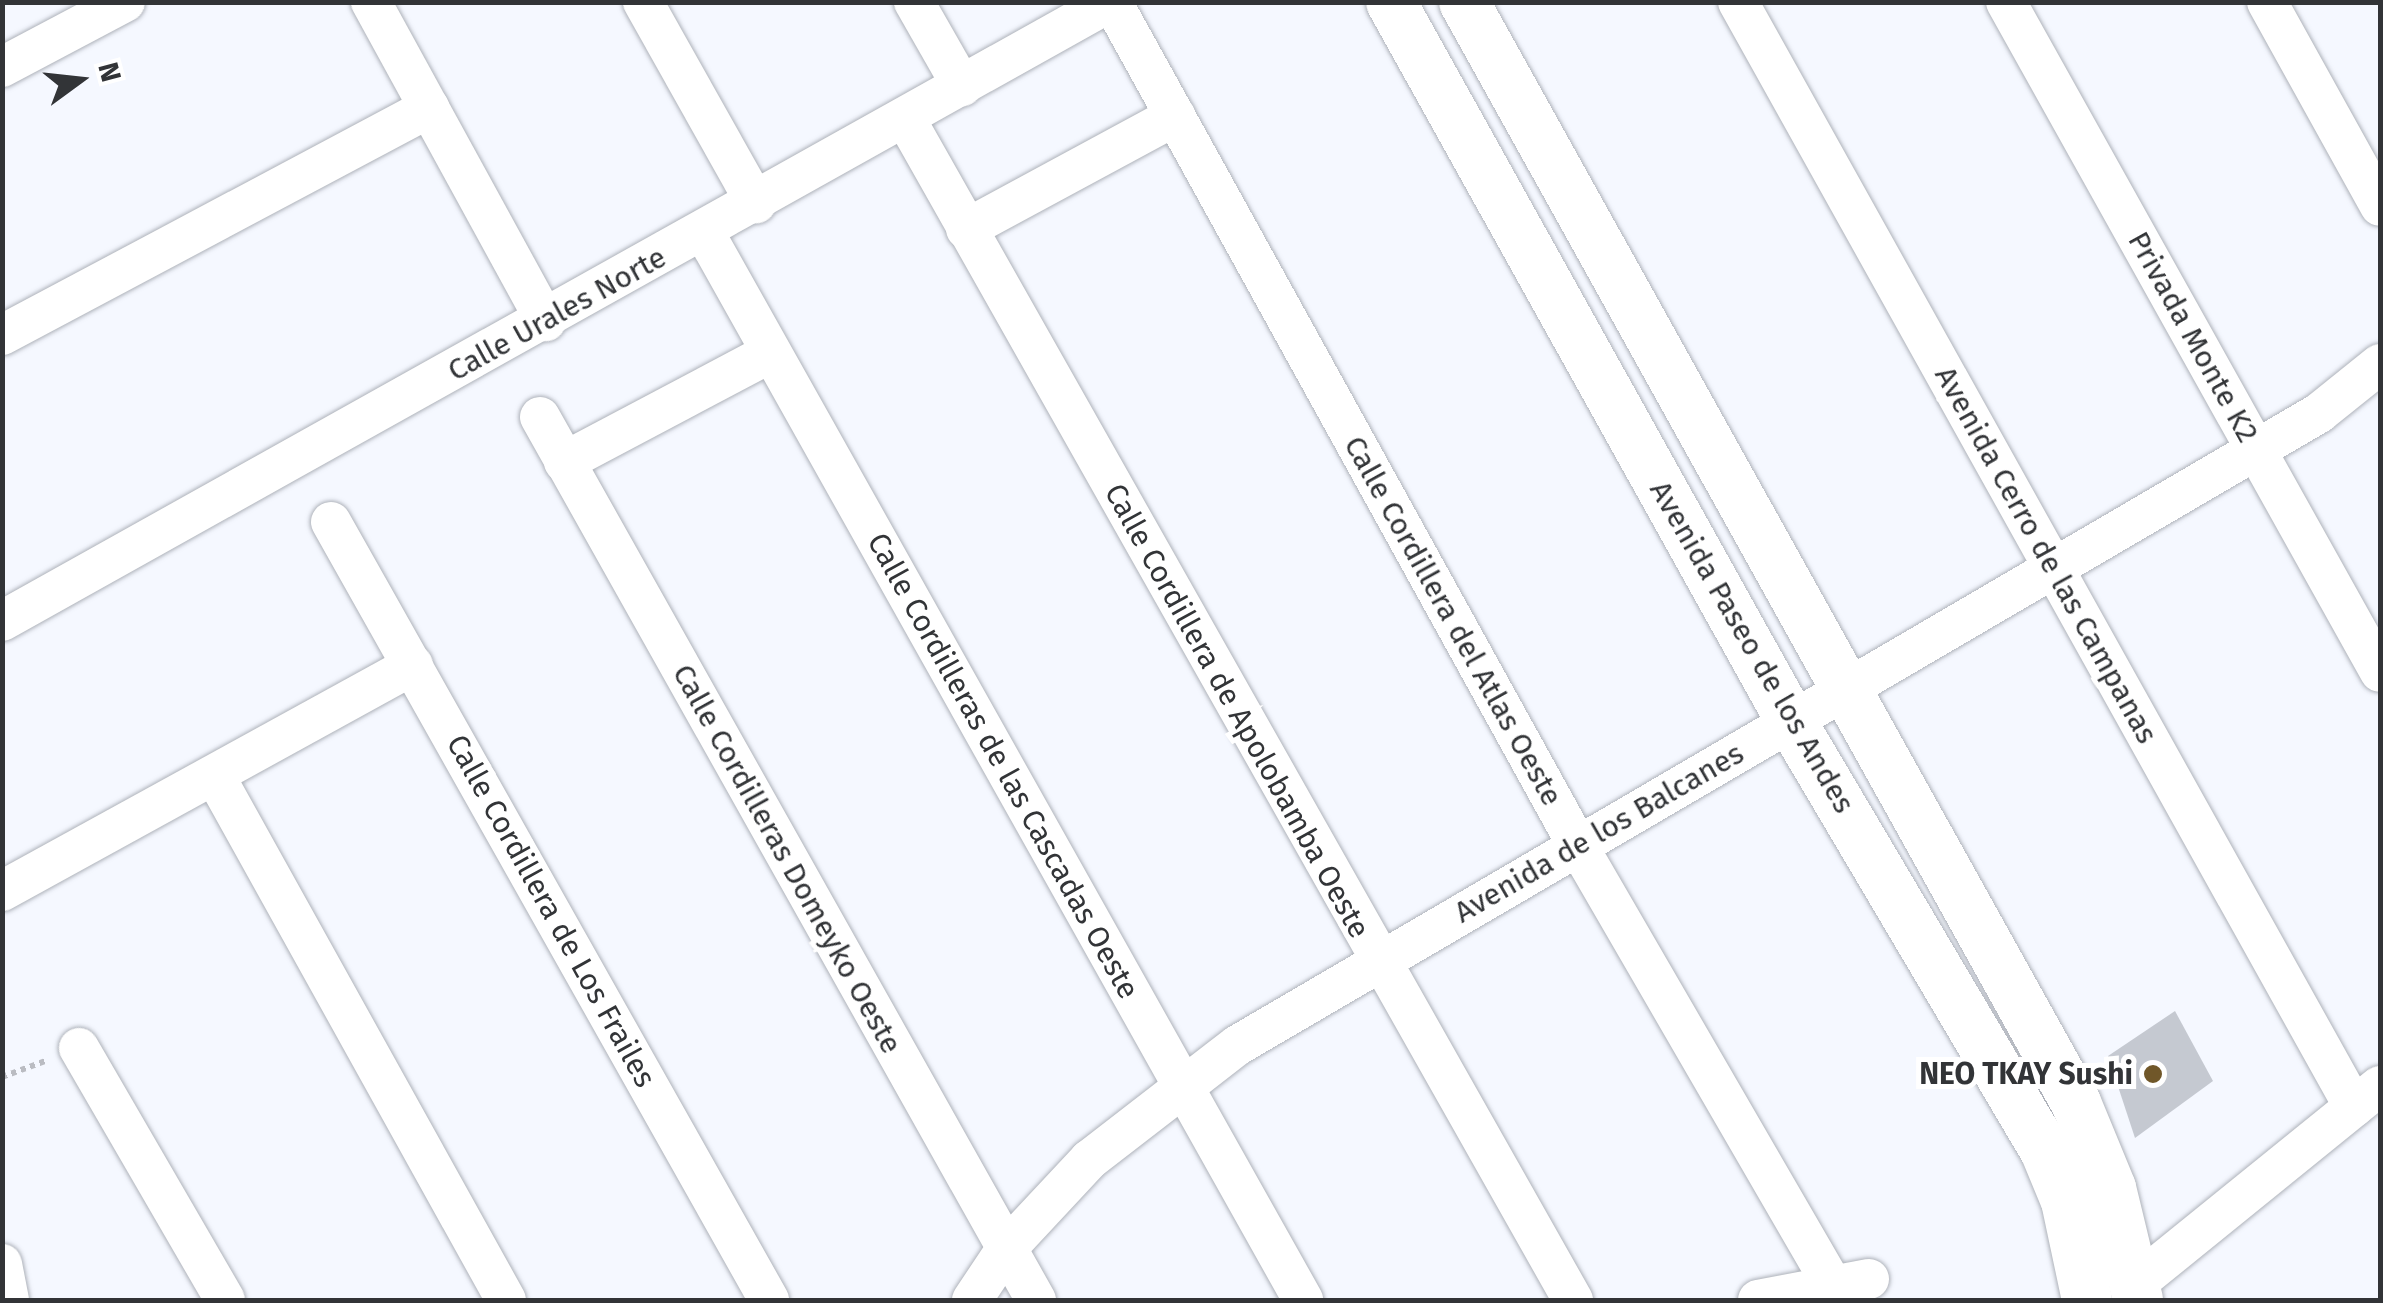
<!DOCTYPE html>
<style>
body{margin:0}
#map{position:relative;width:2383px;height:1303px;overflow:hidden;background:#f5f8ff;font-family:"Fira Sans",sans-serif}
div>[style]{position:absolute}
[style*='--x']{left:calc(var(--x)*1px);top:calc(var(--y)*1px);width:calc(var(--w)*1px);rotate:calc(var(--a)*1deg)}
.building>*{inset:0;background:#c5c9d1}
.path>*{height:6px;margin-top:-3px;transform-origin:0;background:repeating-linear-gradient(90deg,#babcc2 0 5px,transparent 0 10px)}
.roads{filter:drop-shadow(0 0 2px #aeb2ba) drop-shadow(0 0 2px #aeb2ba)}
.minor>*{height:40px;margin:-20px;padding:0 20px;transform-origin:20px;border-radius:20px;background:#fff}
.tertiary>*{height:50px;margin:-25px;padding:0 25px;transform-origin:25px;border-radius:25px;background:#fff}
.dots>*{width:28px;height:28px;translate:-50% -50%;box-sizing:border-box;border:5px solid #fff;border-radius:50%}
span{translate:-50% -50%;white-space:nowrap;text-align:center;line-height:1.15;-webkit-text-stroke:10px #fff;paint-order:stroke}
.street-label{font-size:30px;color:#323437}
.poi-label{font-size:30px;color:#323437;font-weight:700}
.right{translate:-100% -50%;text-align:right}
.frame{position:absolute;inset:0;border:5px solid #323437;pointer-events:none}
.north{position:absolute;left:30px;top:30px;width:100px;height:100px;-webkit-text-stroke:8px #fff;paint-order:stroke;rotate:75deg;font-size:28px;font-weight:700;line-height:40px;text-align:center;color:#323437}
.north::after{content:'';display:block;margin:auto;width:35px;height:45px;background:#323437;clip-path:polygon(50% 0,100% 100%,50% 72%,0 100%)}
</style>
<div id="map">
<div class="building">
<i style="clip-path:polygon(2175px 1011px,2213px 1081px,2135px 1138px,2108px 1056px)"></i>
</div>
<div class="path">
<i style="--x:2;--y:1077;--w:49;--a:-20.3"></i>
</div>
<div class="roads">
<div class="minor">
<i style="--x:371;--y:2;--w:364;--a:61.3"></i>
<i style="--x:643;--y:2;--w:231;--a:60.7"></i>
<i style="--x:914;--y:2;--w:97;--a:60.3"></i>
<i style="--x:1112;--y:2;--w:964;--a:61.1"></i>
<i style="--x:1578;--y:846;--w:509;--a:59.91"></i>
<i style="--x:1738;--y:2;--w:1265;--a:60.86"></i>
<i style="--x:2006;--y:2;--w:767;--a:60.83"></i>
<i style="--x:2267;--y:2;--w:233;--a:61"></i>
<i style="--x:2;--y:67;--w:139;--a:-27.9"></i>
<i style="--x:905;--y:118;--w:1358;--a:60.53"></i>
<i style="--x:966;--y:229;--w:238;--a:-28.4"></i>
<i style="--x:704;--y:232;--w:1225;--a:60.71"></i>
<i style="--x:2;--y:335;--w:484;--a:-28"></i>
<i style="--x:540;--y:417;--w:1013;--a:60.68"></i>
<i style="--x:564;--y:462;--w:233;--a:-27.9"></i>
<i style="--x:331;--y:522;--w:893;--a:60.62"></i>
<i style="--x:2;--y:621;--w:1269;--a:-29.19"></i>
<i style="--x:216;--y:778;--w:597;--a:60.95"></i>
<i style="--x:2;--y:891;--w:469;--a:-28.8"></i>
<i style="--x:79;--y:1048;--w:291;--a:59.9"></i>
<i style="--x:2;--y:1264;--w:37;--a:79"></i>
<i style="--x:2134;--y:1285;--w:316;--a:-39"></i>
<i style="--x:972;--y:1300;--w:61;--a:-56.3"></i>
<i style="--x:1006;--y:1249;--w:122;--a:-47"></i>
<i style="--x:1089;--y:1160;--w:188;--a:-37.7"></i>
<i style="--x:1238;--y:1045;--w:1252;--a:-30.31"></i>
<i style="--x:2319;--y:413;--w:78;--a:-38.8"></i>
<i style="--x:1758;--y:1300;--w:113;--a:-10.7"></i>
</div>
<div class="tertiary">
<i style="--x:1391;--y:2;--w:823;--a:60.91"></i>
<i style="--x:1791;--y:721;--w:496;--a:59.4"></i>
<i style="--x:2044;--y:1148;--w:57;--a:67.5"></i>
<i style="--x:2066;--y:1201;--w:101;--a:78"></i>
<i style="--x:1464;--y:2;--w:1260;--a:60.93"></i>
<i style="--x:2076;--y:1103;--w:92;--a:67.6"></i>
<i style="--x:2111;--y:1188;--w:115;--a:76.4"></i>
</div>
</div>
<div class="dots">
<i style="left:2153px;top:1074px;background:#705729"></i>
</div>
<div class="street-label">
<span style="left:557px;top:314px;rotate:-29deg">Calle Urales Norte</span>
<span style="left:2193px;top:337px;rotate:61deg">Privada Monte K2</span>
<span style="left:2046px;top:555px;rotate:61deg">Avenida Cerro de las Campanas</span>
<span style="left:1453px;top:621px;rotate:61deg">Calle Cordillera del Atlas Oeste</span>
<span style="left:1752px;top:647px;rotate:60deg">Avenida Paseo de los Andes</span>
<span style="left:1237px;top:711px;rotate:61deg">Calle Cordillera de Apolobamba Oeste</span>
<span style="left:1003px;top:766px;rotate:61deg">Calle Cordilleras de las Cascadas Oeste</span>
<span style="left:1599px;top:833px;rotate:-30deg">Avenida de los Balcanes</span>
<span style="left:787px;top:859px;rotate:61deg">Calle Cordilleras Domeyko Oeste</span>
<span style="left:551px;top:911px;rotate:61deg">Calle Cordillera de Los Frailes</span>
</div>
<div class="poi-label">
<span class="right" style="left:2133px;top:1074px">NEO TKAY Sushi</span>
</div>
<div class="frame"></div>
<div class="north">N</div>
</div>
